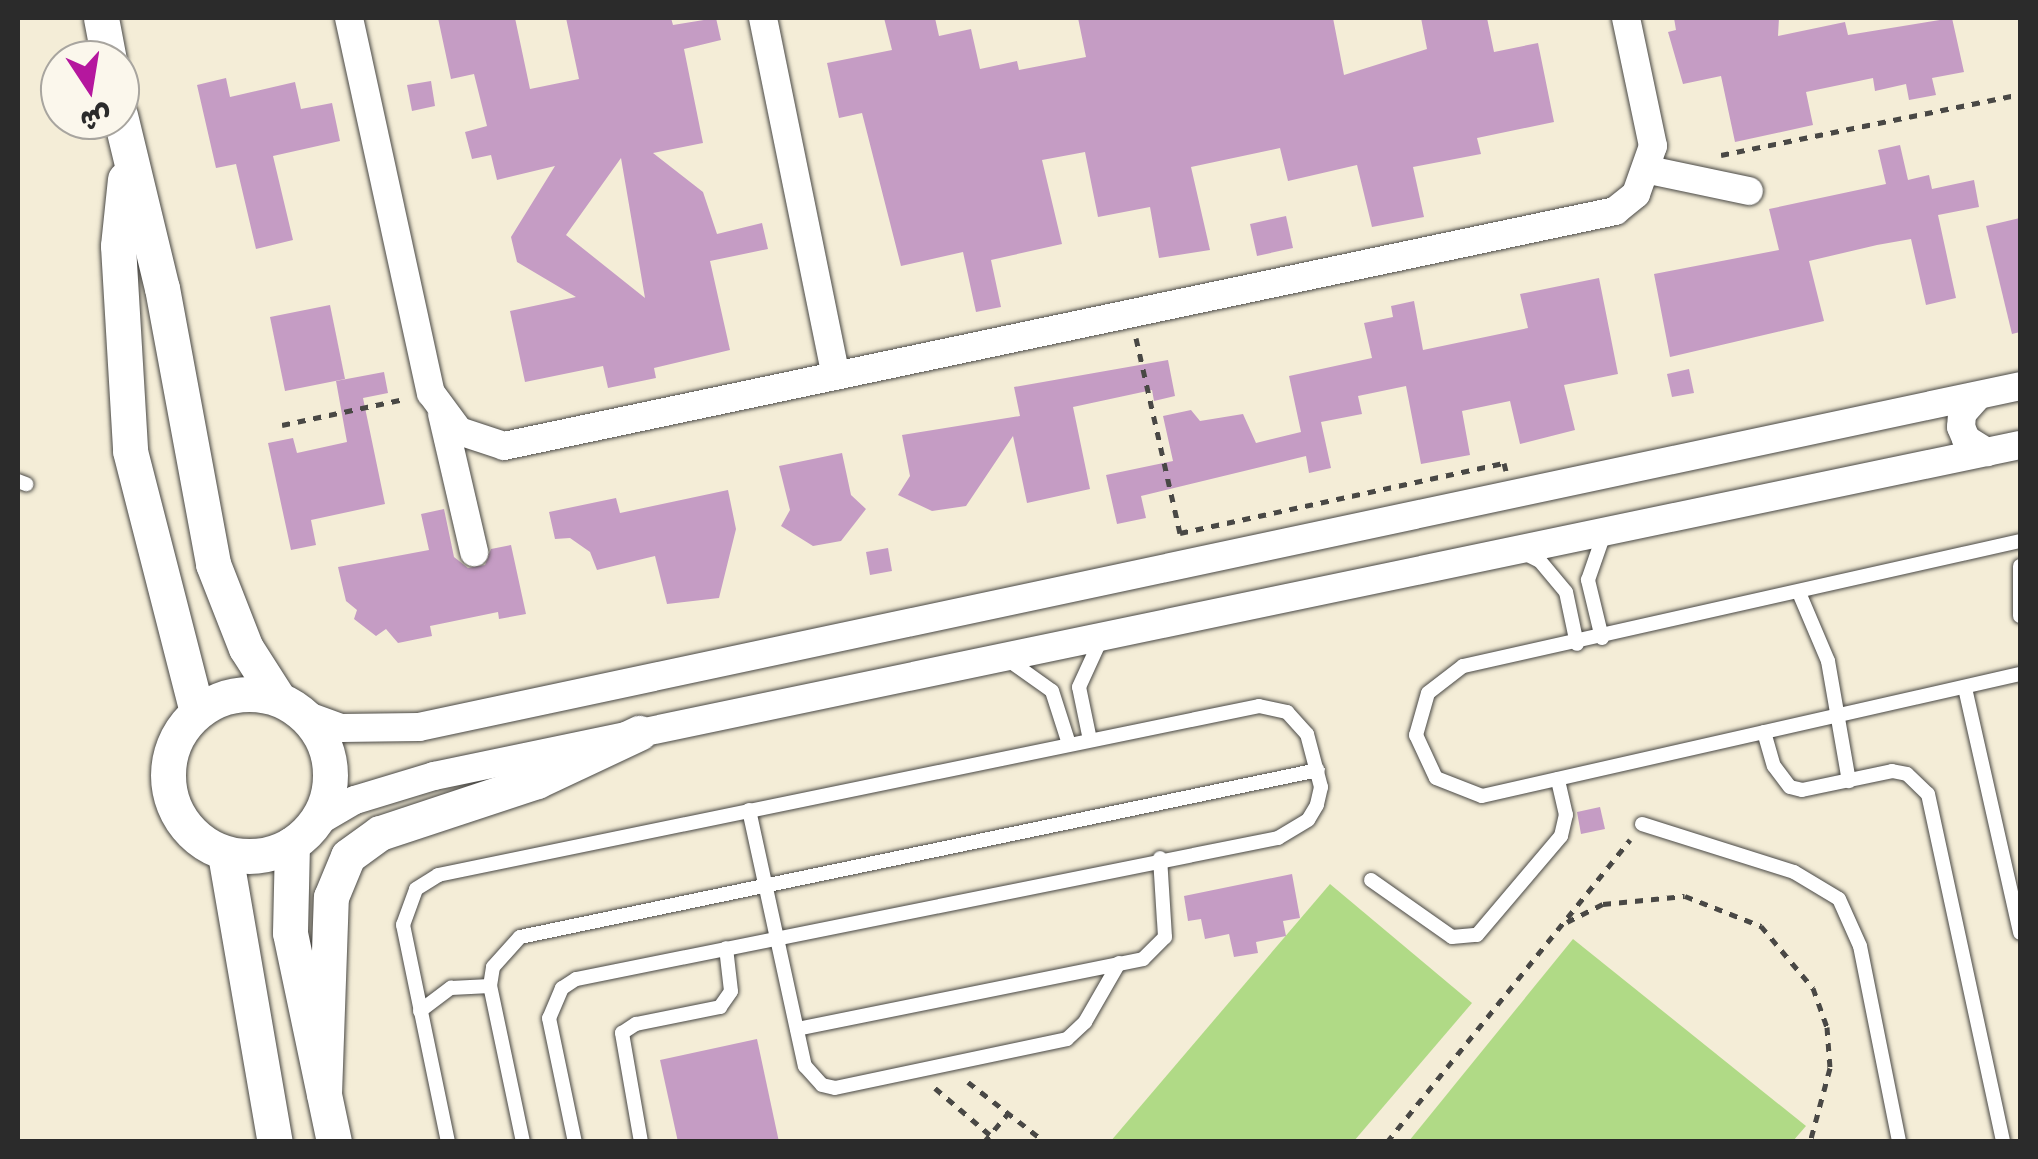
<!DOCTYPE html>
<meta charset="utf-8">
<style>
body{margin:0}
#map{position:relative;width:2038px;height:1159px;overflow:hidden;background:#f4edd7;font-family:Pangolin,"Playpen Sans Arabic",sans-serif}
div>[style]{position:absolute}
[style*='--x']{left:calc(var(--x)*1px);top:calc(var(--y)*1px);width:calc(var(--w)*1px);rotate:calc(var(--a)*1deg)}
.green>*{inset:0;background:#b0da86}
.building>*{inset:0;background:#c59cc4}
.path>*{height:5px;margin-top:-2.5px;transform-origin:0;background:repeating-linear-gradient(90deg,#494845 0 8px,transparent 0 16px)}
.roads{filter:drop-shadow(0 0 2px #494845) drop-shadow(0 0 2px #494845)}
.service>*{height:14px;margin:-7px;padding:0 7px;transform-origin:7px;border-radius:7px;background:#fff}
.minor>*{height:28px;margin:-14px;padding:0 14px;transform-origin:14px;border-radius:14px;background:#fff}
.tertiary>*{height:35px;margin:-17.5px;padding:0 17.5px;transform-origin:17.5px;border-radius:17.5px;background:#fff}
.tertiary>.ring{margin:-17.5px;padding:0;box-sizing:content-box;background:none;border:35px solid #fff;border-radius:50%}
span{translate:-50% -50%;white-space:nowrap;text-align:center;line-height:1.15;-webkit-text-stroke:10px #fbf7ec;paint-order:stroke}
.frame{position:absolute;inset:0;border:20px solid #2b2b2b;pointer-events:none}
.north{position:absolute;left:40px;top:40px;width:100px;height:100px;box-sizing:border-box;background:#fbf7ec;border:2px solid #a8a59f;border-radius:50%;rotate:168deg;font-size:28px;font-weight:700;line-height:40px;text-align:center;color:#2b2b2b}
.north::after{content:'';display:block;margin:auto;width:35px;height:45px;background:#b5179e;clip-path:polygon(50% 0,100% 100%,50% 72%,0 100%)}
</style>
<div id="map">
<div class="green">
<i style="clip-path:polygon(1330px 884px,1472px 1003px,1354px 1141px,1110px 1142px)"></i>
<i style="clip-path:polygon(1573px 939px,1806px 1126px,1793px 1141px,1409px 1141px)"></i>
</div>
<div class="building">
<i style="clip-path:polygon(evenodd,438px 18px,515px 18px,530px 89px,579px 79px,566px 18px,671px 18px,673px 25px,716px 18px,721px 40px,684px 49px,703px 143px,653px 153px,703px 192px,717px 234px,762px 223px,768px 249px,710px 261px,730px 350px,654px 368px,656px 378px,608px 388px,603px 366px,525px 382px,510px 311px,576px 297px,517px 262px,511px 237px,555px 166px,497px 180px,491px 155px,472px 159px,465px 132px,487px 126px,474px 74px,451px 79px,438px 18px,621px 158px,645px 298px,566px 235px,621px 158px)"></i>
<i style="clip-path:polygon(884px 18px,935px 18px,939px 36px,971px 29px,980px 69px,1017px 61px,1019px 70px,1086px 57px,1078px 18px,1333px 18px,1344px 75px,1427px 49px,1421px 18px,1487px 18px,1494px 52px,1538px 43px,1554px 122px,1477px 138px,1481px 154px,1413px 167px,1424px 217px,1372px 227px,1357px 165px,1288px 181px,1280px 148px,1191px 167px,1210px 250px,1159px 258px,1150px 207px,1098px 217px,1085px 152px,1042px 160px,1062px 244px,991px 260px,1001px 307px,976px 312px,963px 252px,901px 266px,862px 113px,839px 118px,827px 63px,892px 50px)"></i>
<i style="clip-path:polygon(1674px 18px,1779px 18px,1778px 36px,1845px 22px,1848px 35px,1952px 18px,1964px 72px,1932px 78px,1936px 95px,1909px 100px,1906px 84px,1875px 91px,1873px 78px,1806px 92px,1813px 125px,1735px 142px,1721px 76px,1683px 84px,1668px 32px,1676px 30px)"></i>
<i style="clip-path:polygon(226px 78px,230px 97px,295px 82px,301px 109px,332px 103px,340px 141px,273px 156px,293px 240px,256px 249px,236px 164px,216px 168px,197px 85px)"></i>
<i style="clip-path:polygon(431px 81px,435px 106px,412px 111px,407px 85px)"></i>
<i style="clip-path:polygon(1900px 145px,1908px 180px,1929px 175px,1932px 189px,1974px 180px,1979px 207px,1938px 215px,1956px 298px,1926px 305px,1911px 239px,1877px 245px,1809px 261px,1824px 321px,1670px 357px,1654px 274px,1779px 250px,1769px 209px,1886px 184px,1878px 150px)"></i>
<i style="clip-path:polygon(1286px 216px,1293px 248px,1257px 256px,1250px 224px)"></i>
<i style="clip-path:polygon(2020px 218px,2020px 332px,2012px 334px,1986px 226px)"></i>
<i style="clip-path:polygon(1599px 278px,1618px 374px,1564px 385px,1575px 430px,1520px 444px,1510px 401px,1462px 411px,1470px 455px,1421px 464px,1406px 386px,1358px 396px,1362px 414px,1321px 422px,1331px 468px,1309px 473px,1306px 456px,1141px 496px,1146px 518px,1117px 524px,1106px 475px,1173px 461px,1163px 416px,1191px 410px,1200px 421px,1243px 414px,1256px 443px,1301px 432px,1289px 376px,1372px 358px,1364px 323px,1393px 317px,1391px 306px,1414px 301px,1423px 350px,1528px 328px,1520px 294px)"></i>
<i style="clip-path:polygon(330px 305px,345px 379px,285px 391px,270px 317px)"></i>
<i style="clip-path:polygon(1168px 360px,1175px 396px,1154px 401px,1152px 390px,1073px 407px,1090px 489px,1027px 503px,1013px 436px,966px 506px,932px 511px,898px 495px,910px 476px,902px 435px,1020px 416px,1014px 387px)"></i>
<i style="clip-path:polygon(1689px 369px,1694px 393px,1672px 397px,1667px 374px)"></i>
<i style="clip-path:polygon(384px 372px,388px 393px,363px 398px,385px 504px,311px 520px,316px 545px,291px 550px,268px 443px,293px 438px,297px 453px,347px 442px,336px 381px)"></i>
<i style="clip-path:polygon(842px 453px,851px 495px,866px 509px,841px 541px,813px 546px,781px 526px,790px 510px,779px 466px)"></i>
<i style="clip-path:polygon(728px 490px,736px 529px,719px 598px,667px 604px,655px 556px,597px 570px,590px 552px,570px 538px,555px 539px,549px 512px,616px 498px,620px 513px)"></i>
<i style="clip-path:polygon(444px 509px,454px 557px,468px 568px,485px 565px,491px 549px,511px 545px,526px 614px,499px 619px,498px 612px,430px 626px,432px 636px,398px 643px,386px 629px,376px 636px,354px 619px,357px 610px,346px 601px,338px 567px,429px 550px,421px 514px)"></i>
<i style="clip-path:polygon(888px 548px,892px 571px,870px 575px,866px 552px)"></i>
<i style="clip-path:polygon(1600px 807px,1605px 829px,1581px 834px,1577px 812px)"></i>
<i style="clip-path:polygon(1292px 874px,1300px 918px,1283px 921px,1286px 936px,1256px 942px,1258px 953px,1234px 957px,1229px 934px,1205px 939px,1201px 919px,1188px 921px,1184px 896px)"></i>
<i style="clip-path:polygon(757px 1039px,779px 1142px,678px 1142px,660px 1060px)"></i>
</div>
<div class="path">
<i style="--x:1721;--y:155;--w:305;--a:-11.5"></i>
<i style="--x:1136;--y:338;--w:200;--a:77.3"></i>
<i style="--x:1180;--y:533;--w:331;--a:-12.2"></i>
<i style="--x:1504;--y:463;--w:8;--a:76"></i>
<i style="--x:282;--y:425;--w:125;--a:-12"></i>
<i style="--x:1567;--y:922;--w:40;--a:-26.6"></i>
<i style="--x:1603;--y:904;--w:82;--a:-5.6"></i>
<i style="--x:1685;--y:896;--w:82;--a:21.5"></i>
<i style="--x:1761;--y:926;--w:81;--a:50"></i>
<i style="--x:1813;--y:988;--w:41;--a:70.3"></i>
<i style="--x:1827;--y:1027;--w:41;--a:85.8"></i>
<i style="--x:1830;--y:1068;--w:77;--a:105.1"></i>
<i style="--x:968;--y:1082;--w:98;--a:37.9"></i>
<i style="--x:935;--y:1088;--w:72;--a:40.5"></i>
<i style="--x:984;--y:1142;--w:38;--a:-50"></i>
<i style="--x:1387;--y:1142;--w:388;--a:-51.2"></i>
</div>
<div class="roads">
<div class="service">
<i style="--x:18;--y:481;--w:9;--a:21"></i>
<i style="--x:2020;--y:541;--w:571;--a:167.35"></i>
<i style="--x:1463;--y:666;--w:44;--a:142.4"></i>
<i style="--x:1428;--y:693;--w:44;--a:105.9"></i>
<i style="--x:1416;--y:735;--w:47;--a:65.1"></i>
<i style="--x:1436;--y:778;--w:49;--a:21.4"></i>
<i style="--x:1482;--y:796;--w:552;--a:-12.78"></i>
<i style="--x:1522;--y:552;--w:20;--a:27"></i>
<i style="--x:1540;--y:561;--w:40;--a:50"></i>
<i style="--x:1566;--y:592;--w:53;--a:78.1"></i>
<i style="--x:2020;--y:566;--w:50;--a:90"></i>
<i style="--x:1800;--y:595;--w:72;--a:67"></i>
<i style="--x:1828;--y:661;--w:122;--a:80.1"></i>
<i style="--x:1602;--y:638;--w:60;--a:-103.6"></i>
<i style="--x:1588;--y:580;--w:49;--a:-70.8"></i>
<i style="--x:1007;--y:659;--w:55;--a:35.4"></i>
<i style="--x:1052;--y:691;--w:56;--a:72.2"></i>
<i style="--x:1965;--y:688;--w:251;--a:77.3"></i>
<i style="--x:1764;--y:732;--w:35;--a:74"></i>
<i style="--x:1774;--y:766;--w:26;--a:53"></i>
<i style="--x:1790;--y:787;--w:12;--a:14"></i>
<i style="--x:1802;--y:790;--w:92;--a:-11.9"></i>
<i style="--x:1892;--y:771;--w:15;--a:11"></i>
<i style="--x:1907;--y:774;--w:29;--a:44"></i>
<i style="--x:1928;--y:794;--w:356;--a:77.8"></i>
<i style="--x:1090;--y:740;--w:54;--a:-101.7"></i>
<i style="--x:1079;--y:687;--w:53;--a:-65.4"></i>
<i style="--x:749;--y:810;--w:262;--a:77.7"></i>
<i style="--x:805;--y:1066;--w:25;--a:48"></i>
<i style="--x:822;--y:1085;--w:13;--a:13"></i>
<i style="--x:835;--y:1088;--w:237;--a:-11.9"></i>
<i style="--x:1067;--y:1039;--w:25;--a:-43"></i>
<i style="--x:1085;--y:1022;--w:68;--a:-60"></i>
<i style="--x:1642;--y:824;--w:159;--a:17.5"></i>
<i style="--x:1794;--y:872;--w:52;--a:31"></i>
<i style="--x:1839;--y:899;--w:51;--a:65.9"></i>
<i style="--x:1860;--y:946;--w:200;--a:78.7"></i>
<i style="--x:1371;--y:880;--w:99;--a:35.1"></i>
<i style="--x:1452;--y:937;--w:25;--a:-5"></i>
<i style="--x:1477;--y:935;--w:130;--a:-49.7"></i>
<i style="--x:1561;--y:836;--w:22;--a:-77"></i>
<i style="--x:1566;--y:815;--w:37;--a:-103"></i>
<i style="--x:420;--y:1011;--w:39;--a:-37"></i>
<i style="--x:451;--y:988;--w:39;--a:-3"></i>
<i style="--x:797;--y:1029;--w:353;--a:-11.4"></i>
<i style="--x:1143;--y:959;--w:31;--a:-45"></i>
<i style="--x:1165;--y:937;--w:79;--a:-93.6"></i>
<i style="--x:448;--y:1142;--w:222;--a:-101.7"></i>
<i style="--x:403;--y:925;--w:38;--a:-70"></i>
<i style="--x:416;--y:889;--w:26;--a:-32"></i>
<i style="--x:438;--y:875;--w:838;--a:-11.63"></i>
<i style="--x:1259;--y:706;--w:29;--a:12"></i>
<i style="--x:1287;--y:712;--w:30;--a:48"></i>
<i style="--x:1307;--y:734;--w:55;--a:75.2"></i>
<i style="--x:1321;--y:787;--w:18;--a:103"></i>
<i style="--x:1317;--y:805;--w:17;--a:121"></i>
<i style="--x:1308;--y:820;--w:35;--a:149"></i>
<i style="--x:1278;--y:838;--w:716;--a:168.64"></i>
<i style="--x:576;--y:979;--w:17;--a:147"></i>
<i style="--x:562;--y:988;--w:33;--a:113"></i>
<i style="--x:549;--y:1018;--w:127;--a:78.2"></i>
<i style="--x:523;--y:1142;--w:159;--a:-101.9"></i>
<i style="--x:490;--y:986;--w:19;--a:-81"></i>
<i style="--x:493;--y:967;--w:40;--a:-48"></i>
<i style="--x:520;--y:937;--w:815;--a:-11.82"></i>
<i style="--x:641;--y:1142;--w:111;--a:-99.9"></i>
<i style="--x:622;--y:1033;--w:17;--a:-33"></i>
<i style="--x:636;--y:1024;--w:86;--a:-11.4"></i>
<i style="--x:720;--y:1007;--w:19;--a:-55"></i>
<i style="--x:731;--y:991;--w:43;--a:-96.6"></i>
</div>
<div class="minor">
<i style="--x:349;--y:18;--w:384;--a:77.7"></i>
<i style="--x:431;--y:393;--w:47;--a:53.6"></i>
<i style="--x:459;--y:431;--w:47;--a:18.4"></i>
<i style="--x:504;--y:446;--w:1136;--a:-11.94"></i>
<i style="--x:1615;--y:211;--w:27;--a:-39"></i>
<i style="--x:1636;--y:194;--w:51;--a:-70.5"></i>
<i style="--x:1653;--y:146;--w:131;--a:-101.9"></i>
<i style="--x:763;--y:18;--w:365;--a:78.5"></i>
<i style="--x:1649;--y:170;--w:102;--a:11.9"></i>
<i style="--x:1978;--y:396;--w:24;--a:132"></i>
<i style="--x:1962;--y:414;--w:13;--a:94"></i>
<i style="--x:1961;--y:427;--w:13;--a:67"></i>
<i style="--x:1966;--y:439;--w:25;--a:32"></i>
<i style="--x:442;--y:414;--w:142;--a:76.9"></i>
<i style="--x:305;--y:715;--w:38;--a:20"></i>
<i style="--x:341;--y:728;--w:78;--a:-0.7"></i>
<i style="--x:419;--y:727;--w:1637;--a:-12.02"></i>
<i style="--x:314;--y:824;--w:48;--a:-30.3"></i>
<i style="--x:355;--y:800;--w:83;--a:-16.9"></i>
<i style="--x:434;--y:776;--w:1620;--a:-11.79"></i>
</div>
<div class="tertiary">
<i style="--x:101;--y:18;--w:43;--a:79.2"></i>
<i style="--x:120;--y:115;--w:178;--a:76.4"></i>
<i style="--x:162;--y:288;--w:281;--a:79.5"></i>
<i style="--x:213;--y:564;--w:90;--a:68.6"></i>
<i style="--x:246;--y:648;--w:59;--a:57.4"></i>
<i style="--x:125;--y:179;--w:67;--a:96"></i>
<i style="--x:118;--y:246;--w:205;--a:86.6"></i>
<i style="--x:130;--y:451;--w:269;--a:75.6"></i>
<i class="ring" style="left:168px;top:694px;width:127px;height:127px"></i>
<i style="--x:292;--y:844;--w:89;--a:91.3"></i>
<i style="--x:290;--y:933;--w:214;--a:78.1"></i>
<i style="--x:225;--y:854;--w:292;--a:80.2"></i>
<i style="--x:324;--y:1094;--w:197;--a:-88"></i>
<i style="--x:331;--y:897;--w:44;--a:-67.5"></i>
<i style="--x:348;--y:856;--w:39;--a:-36"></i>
<i style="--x:380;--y:833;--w:165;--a:-18.3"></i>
<i style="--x:537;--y:781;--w:113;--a:-25.2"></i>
</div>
</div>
<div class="frame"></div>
<div class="north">ش</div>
</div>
